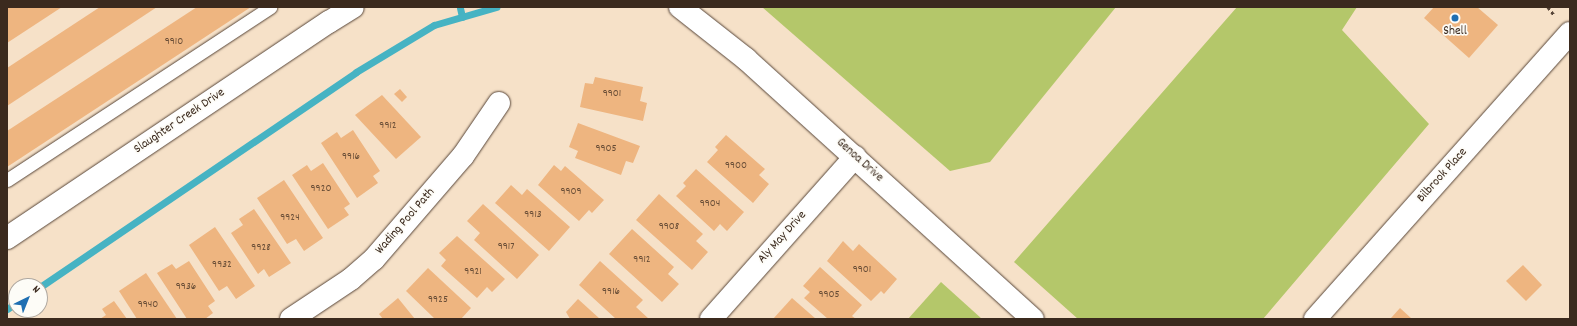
<!DOCTYPE html>
<style>
body{margin:0}
#map{position:relative;width:1577px;height:326px;overflow:hidden;background:#f6e1c8;font-family:Dekko,sans-serif}
div>[style]{position:absolute}
[style*='--x']{left:calc(var(--x)*1px);top:calc(var(--y)*1px);width:calc(var(--w)*1px);rotate:calc(var(--a)*1deg)}
.green>*{inset:0;background:#b4c76a}
.stream>*{height:7px;margin:-3.5px;padding:0 3.5px;transform-origin:3.5px;border-radius:3.5px;background:#46b3c3}
.building>*{inset:0;background:#eeb580}
.path>*{height:2.5px;margin-top:-1.25px;transform-origin:0;background:repeating-linear-gradient(90deg,#574538 0 3px,transparent 0 6px)}
.roads{filter:drop-shadow(0 0 1px #574538) drop-shadow(0 0 1px #574538)}
.lane>*{height:13px;margin:-6.5px;padding:0 6.5px;transform-origin:6.5px;border-radius:6.5px;background:#fff}
.street>*{height:22px;margin:-11px;padding:0 11px;transform-origin:11px;border-radius:11px;background:#fff}
.secondary>*{height:22px;margin:-11px;padding:0 11px;transform-origin:11px;border-radius:11px;background:#fff}
.dots>*{width:11px;height:11px;translate:-50% -50%;box-sizing:border-box;border:2px solid #fdfcf7;border-radius:50%}
span{translate:-50% -50%;white-space:nowrap;text-align:center;line-height:1.15;-webkit-text-stroke:3.5px #fdfcf7;paint-order:stroke}
.number-label{font-size:11px;color:#684d36}
.number-label span{-webkit-text-stroke-width:0}
.poi-label{font-size:13px;color:#3b2a1e}
.street-label{font-size:13px;color:#3b2a1e}
.frame{position:absolute;inset:0;border:8px solid #3b2a1e;pointer-events:none}
.north{position:absolute;left:8px;top:278px;width:40px;height:40px;box-sizing:border-box;background:#fdfcf7;border:1px solid #afa8a0;border-radius:50%;rotate:43deg;font-size:11px;font-weight:700;line-height:16px;text-align:center;color:#3b2a1e}
.north::after{content:'';display:block;margin:auto;width:14px;height:18px;background:#1f6fb2;clip-path:polygon(50% 0,100% 100%,50% 72%,0 100%)}
</style>
<div id="map">
<div class="green">
<i style="clip-path:polygon(762px 7px,1116px 7px,990px 162px,950px 171px)"></i>
<i style="clip-path:polygon(1237px 7px,1357px 7px,1342px 30px,1429px 124px,1263px 319px,1078px 319px,1014px 262px)"></i>
<i style="clip-path:polygon(941px 282px,982px 319px,908px 319px)"></i>
</div>
<div class="stream">
<i style="--x:460;--y:8;--w:9;--a:77"></i>
<i style="--x:40;--y:287;--w:382;--a:-34.2"></i>
<i style="--x:356;--y:72;--w:91;--a:-31.1"></i>
<i style="--x:434;--y:25;--w:65;--a:-16.2"></i>
<i style="--x:7;--y:309;--w:11;--a:-34"></i>
</div>
<div class="building">
<i style="clip-path:polygon(7px 7px,62px 7px,7px 43px)"></i>
<i style="clip-path:polygon(100px 7px,157px 7px,7px 106px,7px 68px)"></i>
<i style="clip-path:polygon(197px 7px,251px 7px,7px 167px,7px 131px)"></i>
<i style="clip-path:polygon(1434px 7px,1477px 7px,1498px 25px,1469px 58px,1424px 18px)"></i>
<i style="clip-path:polygon(595px 77px,643px 87px,640px 101px,647px 103px,643px 121px,580px 107px,585px 83px,593px 84px)"></i>
<i style="clip-path:polygon(400px 89px,407px 97px,402px 102px,394px 94px)"></i>
<i style="clip-path:polygon(382px 95px,421px 137px,396px 159px,355px 115px)"></i>
<i style="clip-path:polygon(578px 123px,640px 146px,633px 163px,626px 161px,621px 175px,575px 158px,578px 151px,569px 147px)"></i>
<i style="clip-path:polygon(353px 130px,380px 171px,373px 176px,378px 183px,357px 198px,321px 143px,337px 132px,341px 138px)"></i>
<i style="clip-path:polygon(726px 135px,765px 169px,759px 175px,769px 184px,753px 203px,707px 162px,718px 150px,715px 147px)"></i>
<i style="clip-path:polygon(323px 163px,350px 204px,344px 208px,349px 215px,328px 229px,292px 175px,307px 165px,311px 171px)"></i>
<i style="clip-path:polygon(554px 165px,561px 171px,565px 166px,604px 200px,592px 213px,589px 210px,579px 221px,538px 185px)"></i>
<i style="clip-path:polygon(696px 169px,744px 212px,727px 231px,720px 224px,714px 231px,676px 196px,686px 186px,683px 183px)"></i>
<i style="clip-path:polygon(284px 180px,323px 238px,304px 251px,296px 239px,287px 244px,257px 198px)"></i>
<i style="clip-path:polygon(511px 185px,522px 195px,527px 189px,570px 227px,549px 251px,495px 203px)"></i>
<i style="clip-path:polygon(659px 194px,703px 234px,696px 241px,708px 252px,692px 270px,636px 220px)"></i>
<i style="clip-path:polygon(483px 204px,539px 255px,517px 279px,474px 240px,480px 233px,467px 221px)"></i>
<i style="clip-path:polygon(254px 209px,291px 263px,269px 277px,264px 269px,258px 274px,231px 233px,243px 225px,239px 219px)"></i>
<i style="clip-path:polygon(215px 227px,255px 286px,236px 299px,227px 286px,219px 291px,189px 245px)"></i>
<i style="clip-path:polygon(632px 229px,674px 267px,668px 274px,679px 284px,662px 302px,609px 254px)"></i>
<i style="clip-path:polygon(457px 236px,505px 279px,492px 292px,487px 287px,477px 298px,441px 266px,446px 260px,439px 253px)"></i>
<i style="clip-path:polygon(843px 241px,853px 251px,859px 244px,897px 279px,884px 294px,881px 291px,871px 301px,827px 261px)"></i>
<i style="clip-path:polygon(189px 261px,215px 301px,208px 306px,213px 313px,205px 319px,187px 319px,157px 273px,172px 264px,176px 269px)"></i>
<i style="clip-path:polygon(600px 261px,643px 300px,636px 307px,649px 319px,616px 319px,579px 285px)"></i>
<i style="clip-path:polygon(1523px 265px,1542px 285px,1526px 301px,1506px 281px)"></i>
<i style="clip-path:polygon(820px 267px,862px 305px,852px 316px,856px 319px,828px 319px,804px 298px,810px 292px,803px 286px)"></i>
<i style="clip-path:polygon(428px 268px,471px 308px,461px 319px,435px 319px,406px 291px)"></i>
<i style="clip-path:polygon(146px 273px,177px 319px,137px 319px,119px 291px)"></i>
<i style="clip-path:polygon(398px 298px,415px 319px,383px 319px,379px 314px)"></i>
<i style="clip-path:polygon(792px 298px,816px 319px,773px 319px)"></i>
<i style="clip-path:polygon(578px 299px,600px 319px,570px 319px,566px 312px)"></i>
<i style="clip-path:polygon(114px 301px,127px 319px,100px 319px,106px 315px,102px 309px)"></i>
<i style="clip-path:polygon(1400px 308px,1412px 319px,1391px 318px)"></i>
</div>
<div class="path">
<i style="--x:1548;--y:7;--w:11;--a:52"></i>
</div>
<div class="roads">
<div class="lane">
<i style="--x:7;--y:180;--w:315;--a:-33.3"></i>
</div>
<div class="street">
<i style="--x:7;--y:238;--w:388;--a:-33.9"></i>
<i style="--x:291;--y:319;--w:72;--a:-33.7"></i>
<i style="--x:351;--y:279;--w:30;--a:-41"></i>
<i style="--x:374;--y:259;--w:136;--a:-49.2"></i>
<i style="--x:463;--y:156;--w:64;--a:-55.8"></i>
<i style="--x:711;--y:319;--w:217;--a:-48.4"></i>
</div>
<div class="secondary">
<i style="--x:680;--y:7;--w:84;--a:38.2"></i>
<i style="--x:746;--y:59;--w:387;--a:42.2"></i>
<i style="--x:329;--y:22;--w:28;--a:-32"></i>
<i style="--x:1315;--y:319;--w:383;--a:-48.3"></i>
</div>
</div>
<div class="dots">
<i style="left:1455px;top:18px;background:#1f6fb2"></i>
</div>
<div class="number-label">
<span style="left:174px;top:42px">9910</span>
<span style="left:612px;top:94px">9901</span>
<span style="left:388px;top:126px">9912</span>
<span style="left:606px;top:149px">9905</span>
<span style="left:351px;top:157px">9916</span>
<span style="left:736px;top:166px">9900</span>
<span style="left:321px;top:189px">9920</span>
<span style="left:571px;top:192px">9909</span>
<span style="left:710px;top:204px">9904</span>
<span style="left:533px;top:215px">9913</span>
<span style="left:290px;top:218px">9924</span>
<span style="left:669px;top:227px">9908</span>
<span style="left:506px;top:247px">9917</span>
<span style="left:261px;top:248px">9928</span>
<span style="left:642px;top:260px">9912</span>
<span style="left:222px;top:265px">9932</span>
<span style="left:862px;top:270px">9901</span>
<span style="left:473px;top:272px">9921</span>
<span style="left:186px;top:287px">9936</span>
<span style="left:611px;top:292px">9916</span>
<span style="left:829px;top:295px">9905</span>
<span style="left:438px;top:300px">9925</span>
<span style="left:148px;top:305px">9940</span>
</div>
<div class="poi-label">
<span style="left:1455px;top:32px">Shell</span>
</div>
<div class="street-label">
<span style="left:180px;top:122px;rotate:-34deg">Slaughter Creek Drive</span>
<span style="left:859px;top:161px;rotate:42deg">Genoa Drive</span>
<span style="left:1443px;top:176px;rotate:-48deg">Bilbrook Place</span>
<span style="left:406px;top:222px;rotate:-49deg">Wading Pool Path</span>
<span style="left:783px;top:238px;rotate:-48deg">Aly May Drive</span>
</div>
<div class="frame"></div>
<div class="north">N</div>
</div>
